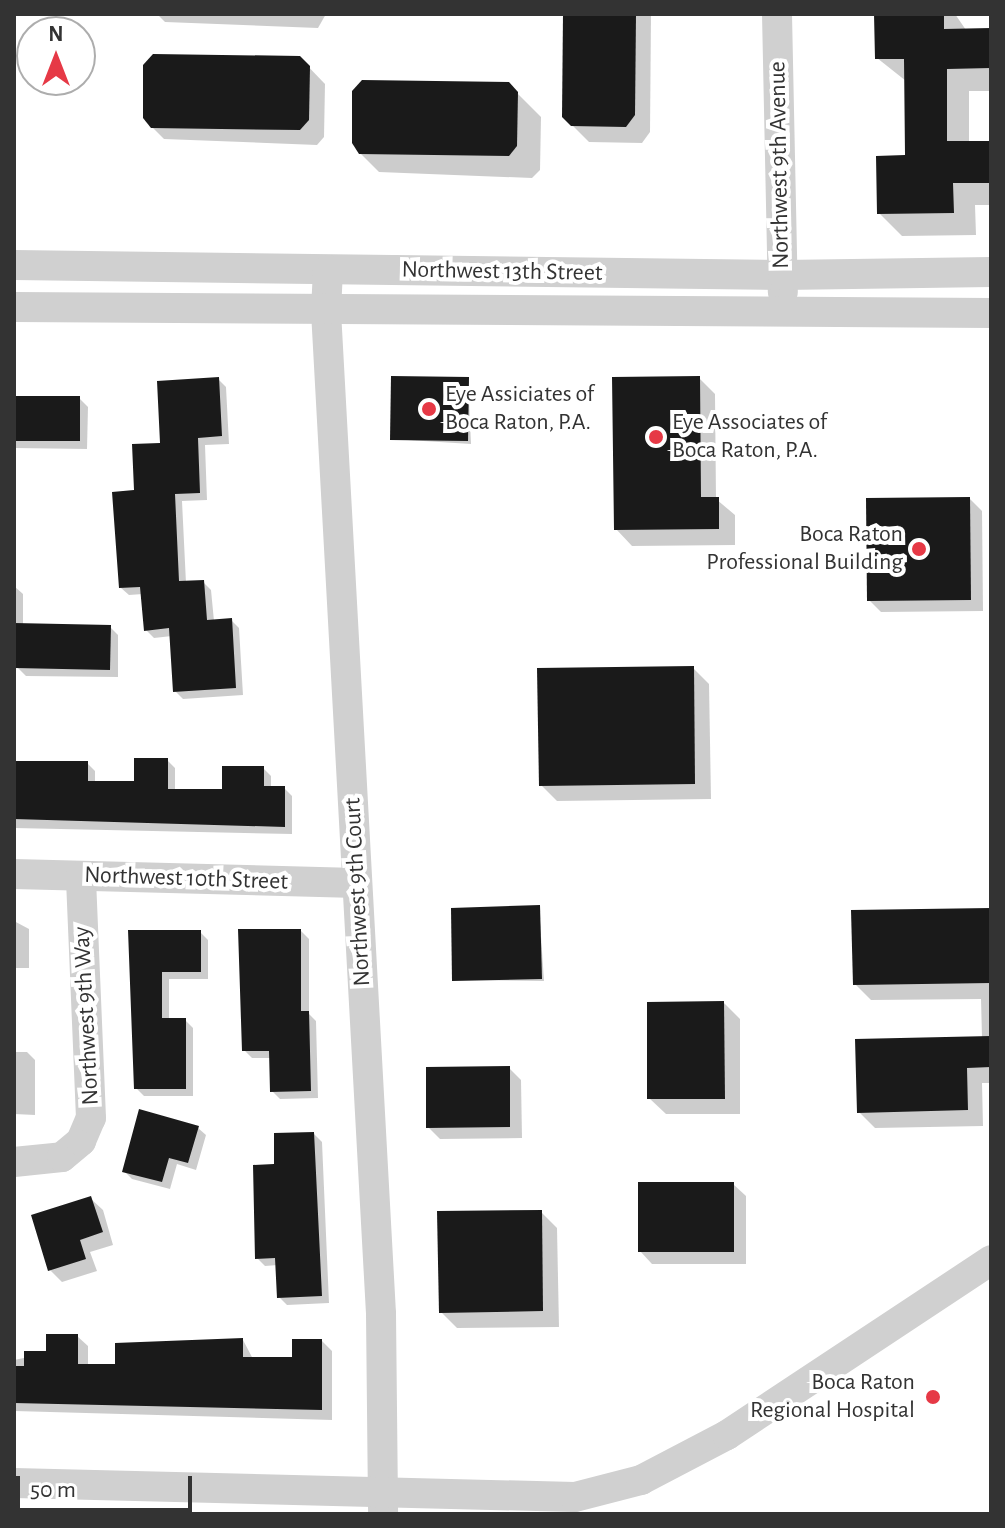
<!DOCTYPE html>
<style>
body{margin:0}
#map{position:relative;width:1005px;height:1528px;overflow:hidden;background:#fff;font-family:"Alegreya Sans",sans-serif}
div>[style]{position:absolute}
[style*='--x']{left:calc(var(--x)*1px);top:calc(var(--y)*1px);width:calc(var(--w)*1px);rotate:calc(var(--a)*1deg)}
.shadow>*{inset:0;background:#0003}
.building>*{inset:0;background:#1a1a1a}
.minor>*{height:30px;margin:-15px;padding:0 15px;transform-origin:15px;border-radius:15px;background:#d0d0d0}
.dots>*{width:22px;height:22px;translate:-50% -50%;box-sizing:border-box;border:4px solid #fff;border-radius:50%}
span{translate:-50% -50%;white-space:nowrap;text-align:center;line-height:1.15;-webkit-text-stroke:8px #fff;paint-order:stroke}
.street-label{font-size:24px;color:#333}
.poi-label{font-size:24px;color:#333}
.left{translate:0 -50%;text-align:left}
.right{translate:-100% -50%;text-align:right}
.frame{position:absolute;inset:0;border:16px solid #333;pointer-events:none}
.north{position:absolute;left:16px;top:16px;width:80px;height:80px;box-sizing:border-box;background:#fff;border:2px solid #adadad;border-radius:50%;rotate:0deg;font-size:22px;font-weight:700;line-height:32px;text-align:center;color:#333}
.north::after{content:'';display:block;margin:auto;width:28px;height:36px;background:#e63946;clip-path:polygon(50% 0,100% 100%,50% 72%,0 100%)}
.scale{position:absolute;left:16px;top:1476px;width:176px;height:36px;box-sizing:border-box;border:4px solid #333;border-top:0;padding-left:10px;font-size:24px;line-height:28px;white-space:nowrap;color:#333;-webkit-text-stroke:6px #fff;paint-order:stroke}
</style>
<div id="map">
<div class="shadow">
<i style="clip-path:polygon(157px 14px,326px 14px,318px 28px,165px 22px)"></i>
<i style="clip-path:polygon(565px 14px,651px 14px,650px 132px,642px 143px,589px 142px,564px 117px)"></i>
<i style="clip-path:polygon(876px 14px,955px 14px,966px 30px,991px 30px,991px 91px,969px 91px,969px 143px,991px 143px,991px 205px,975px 205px,976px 235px,902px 236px,879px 213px,907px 157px,906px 81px,877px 58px)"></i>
<i style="clip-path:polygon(300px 58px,325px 84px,324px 137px,317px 145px,164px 139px,148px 123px)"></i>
<i style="clip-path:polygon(508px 84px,541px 117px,540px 170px,532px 178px,379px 172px,356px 149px)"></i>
<i style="clip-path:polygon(699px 378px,715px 394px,716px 499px,735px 515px,735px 545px,632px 546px,616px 529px)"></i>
<i style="clip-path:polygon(218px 379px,226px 387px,229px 444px,205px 445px,207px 500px,182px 501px,186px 583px,203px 582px,211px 590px,214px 621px,231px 620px,239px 628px,243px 695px,183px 699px,175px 691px,172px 636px,154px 638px,146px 630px,143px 594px,129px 595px,121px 588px,136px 492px,162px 445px)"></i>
<i style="clip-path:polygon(468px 379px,471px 444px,392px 439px)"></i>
<i style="clip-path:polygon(14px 398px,79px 398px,88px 407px,87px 449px,14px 448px)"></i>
<i style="clip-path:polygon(970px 499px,982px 511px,983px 611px,881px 612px,869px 600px)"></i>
<i style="clip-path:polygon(14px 586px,23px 594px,23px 625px,110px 627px,118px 635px,118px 677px,26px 676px,17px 667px,14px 650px)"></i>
<i style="clip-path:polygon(693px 668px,709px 684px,711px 799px,557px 801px,541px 785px)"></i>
<i style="clip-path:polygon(167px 760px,175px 768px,175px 791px,224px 791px,263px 768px,271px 776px,271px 788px,284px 788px,292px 796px,292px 834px,14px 828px,14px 761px,87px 763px,95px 771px,95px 783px,136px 783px)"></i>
<i style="clip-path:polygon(539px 907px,544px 981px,454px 980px)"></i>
<i style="clip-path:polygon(991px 910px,991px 1083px,982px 1083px,983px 1126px,875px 1128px,859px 1112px,982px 1038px,981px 999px,871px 1000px,855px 984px)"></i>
<i style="clip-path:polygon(14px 921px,29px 929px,29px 968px,14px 968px)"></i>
<i style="clip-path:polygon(301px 931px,309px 939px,309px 1014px,316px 1021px,318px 1098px,280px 1099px,272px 1091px,271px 1058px,252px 1058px,244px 1050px)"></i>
<i style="clip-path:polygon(130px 932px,200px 932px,208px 940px,208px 979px,169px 979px,169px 1020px,185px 1020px,193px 1028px,193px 1096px,144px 1096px,136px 1088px)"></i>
<i style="clip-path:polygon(724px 1003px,740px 1019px,740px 1114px,666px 1114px,649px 1098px)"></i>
<i style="clip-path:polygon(14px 1052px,27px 1052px,35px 1060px,35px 1115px,14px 1114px)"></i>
<i style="clip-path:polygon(509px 1068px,521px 1080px,522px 1138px,440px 1139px,428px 1127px)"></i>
<i style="clip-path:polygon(198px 1128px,206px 1135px,196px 1170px,177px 1164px,170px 1189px,132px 1179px,124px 1171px)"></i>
<i style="clip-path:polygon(314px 1134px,322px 1142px,329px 1303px,287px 1305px,279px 1297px,278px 1265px,265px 1266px,257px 1258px,276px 1166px)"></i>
<i style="clip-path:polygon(733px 1184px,746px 1196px,746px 1264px,652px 1264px,640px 1251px)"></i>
<i style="clip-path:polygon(90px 1198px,103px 1210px,113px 1245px,90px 1252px,97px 1271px,62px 1282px,50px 1270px)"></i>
<i style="clip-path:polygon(541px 1212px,557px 1228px,559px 1327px,457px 1328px,441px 1312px)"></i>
<i style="clip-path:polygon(77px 1336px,88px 1346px,88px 1366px,117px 1366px,243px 1340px,253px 1359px,294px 1359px,322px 1341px,332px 1351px,332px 1420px,14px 1411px,14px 1360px,48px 1353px)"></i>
</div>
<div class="building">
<i style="clip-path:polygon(563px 14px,636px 14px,635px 115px,626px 127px,571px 126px,562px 117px)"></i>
<i style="clip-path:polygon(874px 14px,944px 14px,944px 29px,991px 28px,991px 68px,947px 69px,947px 141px,991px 141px,991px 183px,953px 183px,954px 213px,877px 214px,876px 156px,905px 155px,904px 59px,875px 59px)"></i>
<i style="clip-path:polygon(153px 54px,300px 56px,310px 66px,309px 120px,300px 130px,151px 128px,143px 118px,143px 65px)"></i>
<i style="clip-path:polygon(362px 80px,509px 82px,518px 92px,517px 146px,509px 156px,359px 154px,352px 143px,352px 91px)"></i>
<i style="clip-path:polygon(391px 376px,469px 377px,468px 441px,390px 440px)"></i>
<i style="clip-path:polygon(700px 376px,701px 497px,719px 497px,719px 529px,614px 530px,612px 377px)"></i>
<i style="clip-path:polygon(219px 377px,222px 436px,198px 438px,200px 493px,175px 494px,179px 581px,204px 580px,207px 620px,232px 618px,236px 688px,173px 692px,169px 628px,144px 631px,140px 587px,119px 588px,112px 492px,134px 490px,132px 444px,160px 443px,157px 381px)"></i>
<i style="clip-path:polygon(14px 396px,80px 396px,80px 441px,14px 441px)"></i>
<i style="clip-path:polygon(970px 497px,971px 600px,867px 601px,866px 498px)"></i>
<i style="clip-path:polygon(14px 623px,111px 625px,110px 670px,15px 668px)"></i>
<i style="clip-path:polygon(694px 666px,695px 784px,539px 786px,537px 668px)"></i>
<i style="clip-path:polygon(134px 758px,168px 758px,168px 789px,222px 789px,222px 766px,264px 766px,264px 786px,285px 786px,285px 827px,14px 819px,14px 761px,88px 761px,88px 781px,134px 781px)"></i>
<i style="clip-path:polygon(540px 905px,542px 979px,452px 981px,451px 908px)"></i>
<i style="clip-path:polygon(991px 908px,991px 983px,853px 985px,851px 910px)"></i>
<i style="clip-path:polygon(238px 929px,301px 929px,301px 1011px,309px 1011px,311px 1091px,270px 1092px,269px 1051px,242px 1051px)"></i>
<i style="clip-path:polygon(128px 930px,201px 930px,201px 972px,162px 972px,162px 1018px,186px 1018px,186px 1089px,134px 1089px)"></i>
<i style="clip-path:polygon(724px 1001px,725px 1099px,647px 1099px,647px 1002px)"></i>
<i style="clip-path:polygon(991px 1036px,991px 1067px,967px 1068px,968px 1110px,857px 1113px,855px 1039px)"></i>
<i style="clip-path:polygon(510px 1066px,510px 1127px,426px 1128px,426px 1067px)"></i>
<i style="clip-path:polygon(139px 1109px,199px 1126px,188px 1163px,169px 1158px,162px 1182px,122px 1172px)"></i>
<i style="clip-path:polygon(314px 1132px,322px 1296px,277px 1298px,275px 1258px,255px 1259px,253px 1165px,274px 1164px,274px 1133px)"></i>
<i style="clip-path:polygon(638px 1182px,734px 1182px,734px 1252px,638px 1252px)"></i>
<i style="clip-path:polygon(91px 1196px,103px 1232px,80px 1240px,86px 1259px,48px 1271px,31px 1215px)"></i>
<i style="clip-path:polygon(542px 1210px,543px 1311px,439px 1313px,437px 1211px)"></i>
<i style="clip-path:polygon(46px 1334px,78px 1334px,78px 1364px,115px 1364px,115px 1343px,243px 1338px,243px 1357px,292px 1357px,292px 1339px,322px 1339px,322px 1410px,14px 1403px,14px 1366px,24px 1366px,24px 1351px,46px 1351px)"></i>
</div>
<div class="minor">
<i style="--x:777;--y:14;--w:278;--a:88.8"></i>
<i style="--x:14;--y:265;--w:769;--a:0.75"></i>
<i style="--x:783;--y:275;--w:208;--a:-0.8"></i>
<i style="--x:328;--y:270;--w:41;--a:92.8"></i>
<i style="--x:326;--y:311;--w:1005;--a:86.86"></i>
<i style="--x:381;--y:1314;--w:200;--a:89.4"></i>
<i style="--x:14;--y:307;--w:977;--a:0.35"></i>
<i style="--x:14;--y:874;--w:343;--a:1.5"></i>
<i style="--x:14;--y:1162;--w:48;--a:-5.9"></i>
<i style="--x:62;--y:1157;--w:25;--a:-40"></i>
<i style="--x:81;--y:1141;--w:25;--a:-67"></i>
<i style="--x:91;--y:1118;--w:242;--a:-92.4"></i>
<i style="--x:14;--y:1483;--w:561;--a:1.43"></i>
<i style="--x:575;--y:1497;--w:68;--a:-14.4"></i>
<i style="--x:641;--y:1480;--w:97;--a:-27.6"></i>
<i style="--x:727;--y:1435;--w:317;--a:-33.5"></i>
</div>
<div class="dots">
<i style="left:429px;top:409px;background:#e63946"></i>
<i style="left:656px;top:437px;background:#e63946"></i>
<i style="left:919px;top:549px;background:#e63946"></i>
<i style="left:933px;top:1397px;background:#e63946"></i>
</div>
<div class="street-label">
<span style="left:780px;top:165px;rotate:-91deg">Northwest 9th Avenue</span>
<span style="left:502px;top:272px;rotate:1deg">Northwest 13th Street</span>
<span style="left:186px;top:879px;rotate:2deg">Northwest 10th Street</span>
<span style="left:358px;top:892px;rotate:-93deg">Northwest 9th Court</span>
<span style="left:87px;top:1016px;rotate:-93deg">Northwest 9th Way</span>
</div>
<div class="poi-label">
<span class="left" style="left:445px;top:409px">Eye Assiciates of<br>Boca Raton, P.A.</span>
<span class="left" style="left:672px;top:437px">Eye Associates of<br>Boca Raton, P.A.</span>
<span class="right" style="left:903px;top:549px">Boca Raton<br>Professional Building</span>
<span class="right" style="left:915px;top:1397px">Boca Raton<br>Regional Hospital</span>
</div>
<div class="frame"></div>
<div class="north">N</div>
<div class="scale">50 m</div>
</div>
